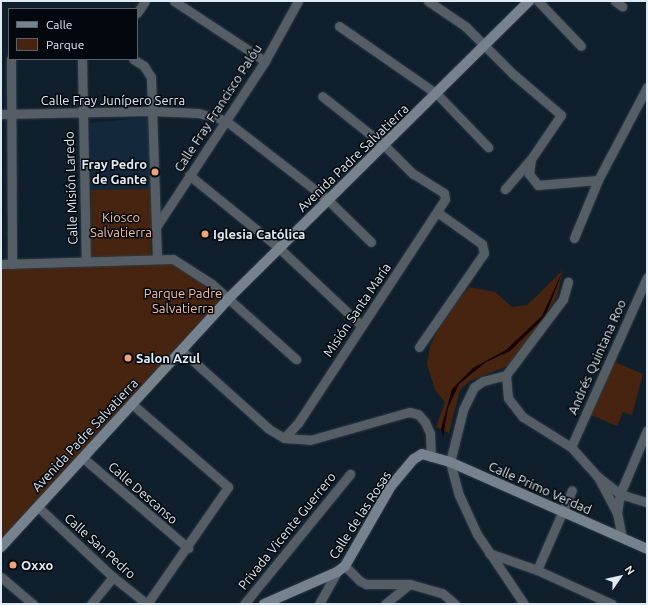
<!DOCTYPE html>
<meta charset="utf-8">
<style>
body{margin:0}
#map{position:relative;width:648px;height:605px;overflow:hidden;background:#0f1f2c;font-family:Ubuntu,sans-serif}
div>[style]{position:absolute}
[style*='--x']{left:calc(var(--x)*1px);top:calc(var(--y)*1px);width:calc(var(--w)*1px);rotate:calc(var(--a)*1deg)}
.built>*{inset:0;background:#13293b}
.green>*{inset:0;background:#462410}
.water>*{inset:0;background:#170000}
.roads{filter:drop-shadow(0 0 1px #2c3b48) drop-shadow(0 0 1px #2c3b48)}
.street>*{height:9px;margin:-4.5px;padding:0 4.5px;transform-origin:4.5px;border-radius:4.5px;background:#565e65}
.secondary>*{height:10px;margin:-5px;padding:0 5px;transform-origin:5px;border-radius:5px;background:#76838e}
.dots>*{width:11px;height:11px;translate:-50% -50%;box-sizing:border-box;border:2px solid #03080e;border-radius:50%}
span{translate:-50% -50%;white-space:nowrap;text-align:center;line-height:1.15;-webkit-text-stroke:3px #03080e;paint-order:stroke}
.street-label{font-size:13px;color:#e0eaf3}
.poi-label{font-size:13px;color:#e0eaf3;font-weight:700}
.right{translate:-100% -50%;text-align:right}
.left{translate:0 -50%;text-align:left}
.park-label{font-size:13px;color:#f8bea1}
.frame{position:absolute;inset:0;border:2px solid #e0eaf3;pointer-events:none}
.legend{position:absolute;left:8px;top:8px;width:130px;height:52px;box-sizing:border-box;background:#03080e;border:1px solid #5b626a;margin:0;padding:5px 7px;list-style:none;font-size:12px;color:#e0eaf3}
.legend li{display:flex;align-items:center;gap:8px;height:20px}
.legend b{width:20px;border:1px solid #5b626a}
.north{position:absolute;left:600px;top:557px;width:40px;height:40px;-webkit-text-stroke:3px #03080e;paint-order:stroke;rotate:56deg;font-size:11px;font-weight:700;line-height:16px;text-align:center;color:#e0eaf3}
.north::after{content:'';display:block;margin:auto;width:14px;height:18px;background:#e0eaf3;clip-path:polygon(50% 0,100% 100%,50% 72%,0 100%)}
</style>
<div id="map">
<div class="built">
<i style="clip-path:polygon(148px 117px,151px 189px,91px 190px,90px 123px)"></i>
</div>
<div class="green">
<i style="clip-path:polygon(152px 189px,151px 256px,90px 258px,91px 190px)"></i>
<i style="clip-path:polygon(170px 261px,225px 300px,1px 540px,1px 268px)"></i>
<i style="clip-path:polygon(563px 270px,557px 297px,515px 363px,470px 381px,460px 390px,449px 433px,436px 427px,445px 402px,435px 390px,427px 364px,430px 346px,441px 324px,460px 298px,470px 287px,495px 292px,512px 307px,527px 305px)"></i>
<i style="clip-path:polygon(613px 361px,643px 374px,632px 415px,623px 412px,617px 426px,591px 415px)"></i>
</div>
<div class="water">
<i style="clip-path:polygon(563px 270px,545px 317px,510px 351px,486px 362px,459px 384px,448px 408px,443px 437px,441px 429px,452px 389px,473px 368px,506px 350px,542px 316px)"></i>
</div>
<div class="roads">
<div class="street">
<i style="--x:174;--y:1;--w:109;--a:33.4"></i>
<i style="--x:428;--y:1;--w:45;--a:34"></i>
<i style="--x:465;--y:26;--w:68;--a:45"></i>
<i style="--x:513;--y:74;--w:63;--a:40.5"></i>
<i style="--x:561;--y:115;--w:53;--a:124.3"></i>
<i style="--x:531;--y:159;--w:40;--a:131"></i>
<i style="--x:538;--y:1;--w:62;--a:46.3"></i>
<i style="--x:615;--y:1;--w:9;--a:36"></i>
<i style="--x:137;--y:13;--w:14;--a:-56"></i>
<i style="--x:339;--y:26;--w:119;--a:34.8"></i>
<i style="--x:437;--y:94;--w:74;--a:46.1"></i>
<i style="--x:11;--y:59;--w:205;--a:89.7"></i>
<i style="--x:82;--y:59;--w:202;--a:88.9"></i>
<i style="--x:133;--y:59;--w:13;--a:32"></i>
<i style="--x:144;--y:66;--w:13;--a:58"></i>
<i style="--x:151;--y:77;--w:182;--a:88.1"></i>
<i style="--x:1;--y:114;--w:150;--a:-1.1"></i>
<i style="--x:151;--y:111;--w:47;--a:2.4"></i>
<i style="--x:198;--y:113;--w:28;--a:15"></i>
<i style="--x:225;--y:120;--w:130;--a:37.8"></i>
<i style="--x:328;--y:200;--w:60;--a:44.3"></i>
<i style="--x:531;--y:159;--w:15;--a:98"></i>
<i style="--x:529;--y:174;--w:14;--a:51"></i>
<i style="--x:538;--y:185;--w:60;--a:-4.8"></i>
<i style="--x:189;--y:175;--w:116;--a:39"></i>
<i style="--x:279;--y:248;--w:112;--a:43.2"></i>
<i style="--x:156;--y:227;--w:199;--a:-56.7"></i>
<i style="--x:265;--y:61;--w:68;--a:-61.2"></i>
<i style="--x:574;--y:238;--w:63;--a:-67.5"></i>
<i style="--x:598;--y:180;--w:105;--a:-62.2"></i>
<i style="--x:1;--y:264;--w:172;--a:-1.7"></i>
<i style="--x:173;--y:259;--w:46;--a:32.7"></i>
<i style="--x:212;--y:284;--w:113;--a:41.8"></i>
<i style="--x:419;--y:347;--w:114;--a:-55.3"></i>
<i style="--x:484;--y:253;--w:9;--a:-103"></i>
<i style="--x:482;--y:244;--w:55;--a:-144.6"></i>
<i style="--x:181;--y:350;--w:118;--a:41.9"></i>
<i style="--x:269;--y:429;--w:17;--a:31"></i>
<i style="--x:284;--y:438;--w:26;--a:4"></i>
<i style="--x:310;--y:440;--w:103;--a:-15.8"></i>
<i style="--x:409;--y:412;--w:9;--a:13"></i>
<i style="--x:418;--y:414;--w:11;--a:49"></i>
<i style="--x:425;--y:422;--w:12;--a:66"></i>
<i style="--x:430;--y:433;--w:24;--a:88"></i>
<i style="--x:506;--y:375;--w:24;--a:165"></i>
<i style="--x:483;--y:381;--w:11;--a:146"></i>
<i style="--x:474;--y:387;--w:25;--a:116"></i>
<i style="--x:463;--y:410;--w:54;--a:104"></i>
<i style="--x:450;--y:462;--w:34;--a:75"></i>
<i style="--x:459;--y:495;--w:43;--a:65.2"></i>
<i style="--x:477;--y:534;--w:84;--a:56.1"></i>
<i style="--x:506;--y:375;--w:23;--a:85"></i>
<i style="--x:508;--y:398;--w:24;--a:52"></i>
<i style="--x:523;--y:417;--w:57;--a:32"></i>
<i style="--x:571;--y:447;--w:39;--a:48"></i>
<i style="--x:597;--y:476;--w:29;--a:38"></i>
<i style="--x:620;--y:494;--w:28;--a:17"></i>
<i style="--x:506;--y:375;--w:95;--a:-53.1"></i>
<i style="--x:563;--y:299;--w:18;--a:-74"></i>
<i style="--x:132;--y:404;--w:127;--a:40.8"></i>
<i style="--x:228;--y:487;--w:142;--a:124.7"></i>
<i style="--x:284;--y:438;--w:21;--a:-47"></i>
<i style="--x:298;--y:423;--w:268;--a:-56.7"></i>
<i style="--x:445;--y:199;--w:6;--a:-99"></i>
<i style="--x:444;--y:193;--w:36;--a:-148"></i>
<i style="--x:413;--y:174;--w:40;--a:-135"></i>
<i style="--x:385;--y:146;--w:80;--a:-141.6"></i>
<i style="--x:571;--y:447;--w:186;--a:-65.9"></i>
<i style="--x:82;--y:457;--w:140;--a:40.6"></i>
<i style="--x:599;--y:479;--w:38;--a:62"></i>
<i style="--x:37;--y:506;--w:104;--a:43.1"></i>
<i style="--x:113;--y:577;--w:43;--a:38.5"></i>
<i style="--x:622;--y:538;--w:25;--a:-101"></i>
<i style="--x:617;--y:513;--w:19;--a:-81"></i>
<i style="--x:620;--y:494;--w:69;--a:-67.1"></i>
<i style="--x:489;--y:553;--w:51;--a:19.5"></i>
<i style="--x:537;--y:570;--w:82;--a:24.4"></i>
<i style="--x:345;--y:566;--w:21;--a:45"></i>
<i style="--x:360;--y:581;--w:7;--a:27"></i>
<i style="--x:366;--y:584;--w:44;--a:0"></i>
<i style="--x:410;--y:584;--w:33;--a:16"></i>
<i style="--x:442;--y:593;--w:17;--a:40"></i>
<i style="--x:537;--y:570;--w:87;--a:-66.4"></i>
<i style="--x:1;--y:577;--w:42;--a:40.2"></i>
<i style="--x:91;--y:604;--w:35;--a:-51"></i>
<i style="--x:244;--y:604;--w:168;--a:-50.8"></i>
<i style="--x:319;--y:604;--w:37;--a:-61"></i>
<i style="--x:385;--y:604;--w:32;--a:-39"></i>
</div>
<div class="secondary">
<i style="--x:1;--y:547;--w:336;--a:-47.5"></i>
<i style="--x:228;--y:299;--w:424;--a:-44.7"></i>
<i style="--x:264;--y:604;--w:80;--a:-23.7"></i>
<i style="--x:337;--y:572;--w:10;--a:-37"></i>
<i style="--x:345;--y:566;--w:92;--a:-60.1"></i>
<i style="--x:391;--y:486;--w:35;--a:-50"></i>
<i style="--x:414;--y:459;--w:9;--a:-32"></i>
<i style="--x:422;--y:454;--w:29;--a:16"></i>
<i style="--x:450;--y:462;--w:215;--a:23.8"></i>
</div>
</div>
<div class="dots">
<i style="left:155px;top:172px;background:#f0a27a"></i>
<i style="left:205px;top:234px;background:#f0a27a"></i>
<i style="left:128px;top:358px;background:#f0a27a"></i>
<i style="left:13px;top:565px;background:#f0a27a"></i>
</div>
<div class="street-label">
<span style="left:113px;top:100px">Calle Fray Junípero Serra</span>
<span style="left:218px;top:108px;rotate:-57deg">Calle Fray Francisco Palóu</span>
<span style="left:353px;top:158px;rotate:-44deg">Avenida Padre Salvatierra</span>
<span style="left:71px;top:188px;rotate:-92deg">Calle Misión Laredo</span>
<span style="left:357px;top:310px;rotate:-56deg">Misión Santa María</span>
<span style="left:597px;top:357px;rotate:-66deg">Andrés Quintana Roo</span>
<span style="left:85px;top:435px;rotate:-47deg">Avenida Padre Salvatierra</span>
<span style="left:540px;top:488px;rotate:24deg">Calle Primo Verdad</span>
<span style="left:143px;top:493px;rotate:41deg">Calle Descanso</span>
<span style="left:360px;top:515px;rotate:-57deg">Calle de las Rosas</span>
<span style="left:287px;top:531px;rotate:-51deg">Privada Vicente Guerrero</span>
<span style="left:100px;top:546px;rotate:42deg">Calle San Pedro</span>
</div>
<div class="poi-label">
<span class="right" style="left:147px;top:172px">Fray Pedro<br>de Gante</span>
<span class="left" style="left:213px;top:234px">Iglesia Católica</span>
<span class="left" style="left:136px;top:358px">Salon Azul</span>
<span class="left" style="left:21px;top:565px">Oxxo</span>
</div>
<div class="park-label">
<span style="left:121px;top:225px">Kiosco<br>Salvatierra</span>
<span style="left:183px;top:301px">Parque Padre<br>Salvatierra</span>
</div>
<div class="frame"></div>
<ul class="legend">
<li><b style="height:5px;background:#76838e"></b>Calle</li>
<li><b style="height:11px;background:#462410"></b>Parque</li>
</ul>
<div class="north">N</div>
</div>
